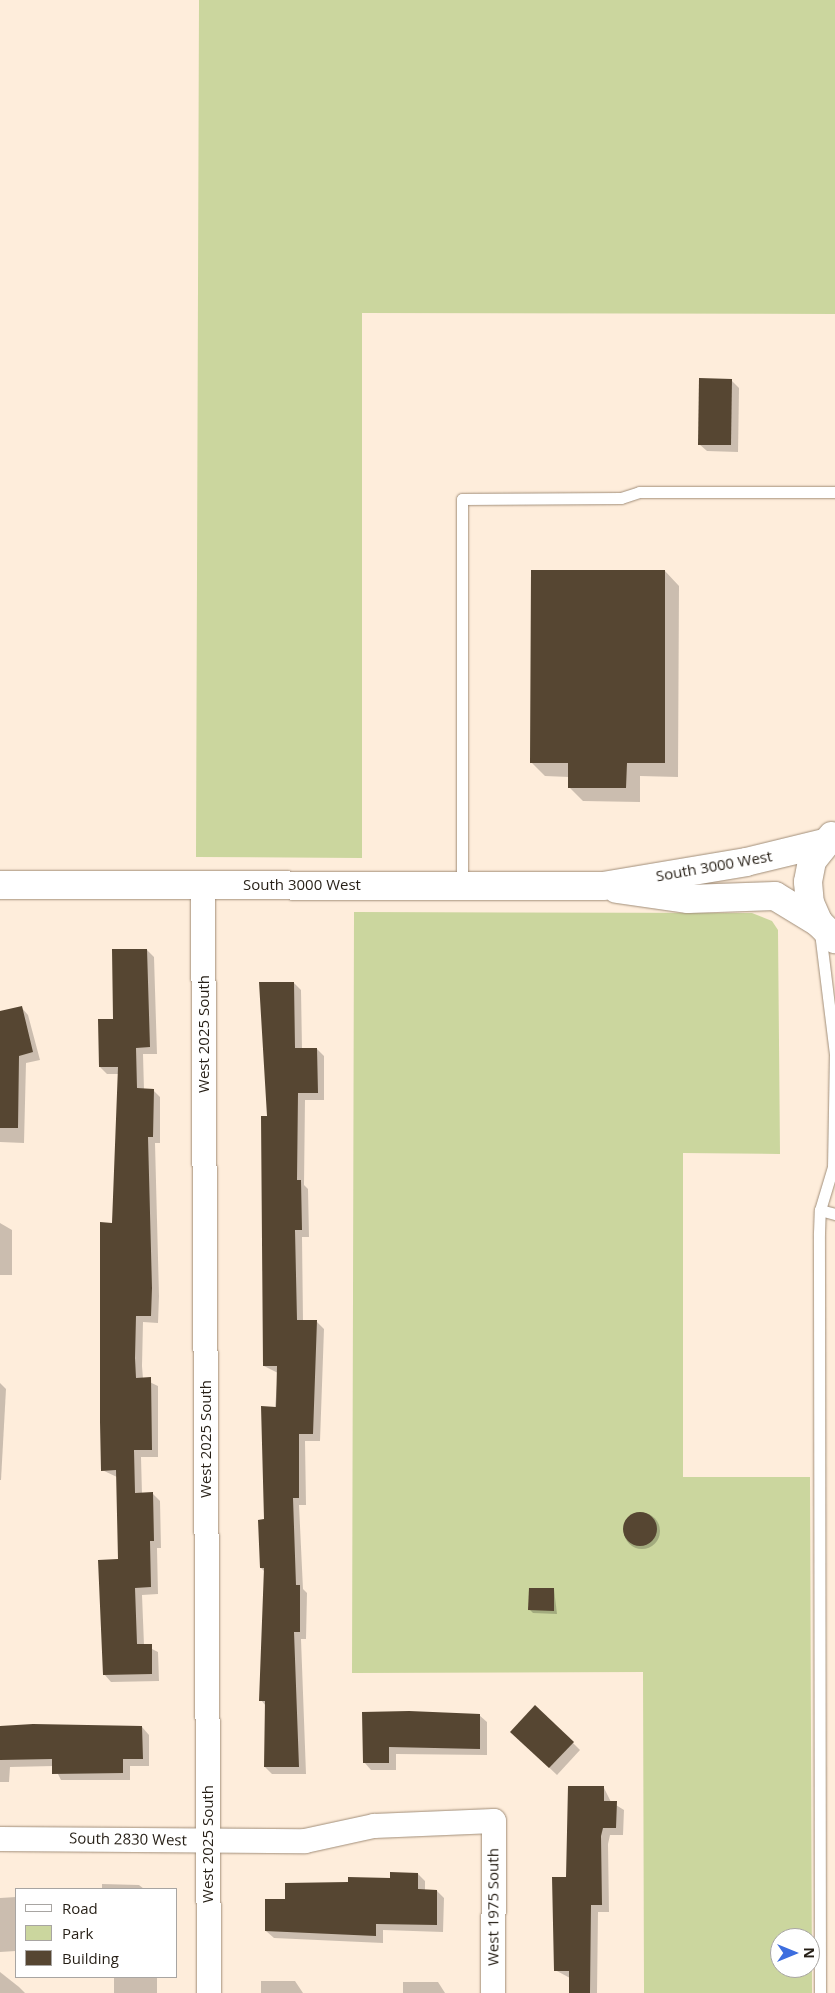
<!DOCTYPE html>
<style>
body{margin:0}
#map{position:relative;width:835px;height:1993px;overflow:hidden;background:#feeddb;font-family:"Open Sans",sans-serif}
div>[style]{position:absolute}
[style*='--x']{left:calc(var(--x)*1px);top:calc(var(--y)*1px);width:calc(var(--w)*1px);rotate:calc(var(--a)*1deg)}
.green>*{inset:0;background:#cbd69e}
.shadow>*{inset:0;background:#0003}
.round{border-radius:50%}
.building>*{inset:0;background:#564632}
.roads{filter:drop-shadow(0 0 1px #a18e79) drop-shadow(0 0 1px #a18e79)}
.service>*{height:11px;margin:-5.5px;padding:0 5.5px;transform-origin:5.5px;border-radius:5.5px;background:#fff}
.minor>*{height:24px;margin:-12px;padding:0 12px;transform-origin:12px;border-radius:12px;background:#fff}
.tertiary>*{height:28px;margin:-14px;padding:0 14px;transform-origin:14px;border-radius:14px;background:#fff}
span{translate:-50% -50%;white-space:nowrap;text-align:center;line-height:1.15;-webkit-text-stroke:5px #fff;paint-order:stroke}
.street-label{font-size:15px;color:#261f16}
.legend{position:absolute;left:15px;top:1888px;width:162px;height:90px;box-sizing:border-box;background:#fff;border:1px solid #a8a5a2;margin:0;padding:6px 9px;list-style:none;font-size:15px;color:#261f16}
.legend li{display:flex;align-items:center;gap:10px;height:25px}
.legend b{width:25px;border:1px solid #a8a5a2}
.north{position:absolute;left:770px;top:1928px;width:50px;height:50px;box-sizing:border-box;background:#fff;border:1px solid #a8a5a2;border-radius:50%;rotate:90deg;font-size:14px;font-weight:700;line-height:20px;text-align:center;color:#261f16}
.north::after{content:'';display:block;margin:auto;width:18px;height:22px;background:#3d6edf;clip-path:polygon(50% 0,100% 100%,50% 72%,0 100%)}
</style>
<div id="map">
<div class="green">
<i style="clip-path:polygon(199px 0,835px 0,835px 314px,362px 313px,362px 858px,196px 857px)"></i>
<i style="clip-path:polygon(evenodd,354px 912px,752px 913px,772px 921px,778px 930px,780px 1154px,683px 1153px,683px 1477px,810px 1477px,812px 1993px,644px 1993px,643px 1672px,352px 1673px,354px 912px,780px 1938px,810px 1938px,810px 1968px,780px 1968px,780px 1938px)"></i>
</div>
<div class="shadow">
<i style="clip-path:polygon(731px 380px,739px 388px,738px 452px,707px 451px,699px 444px)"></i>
<i style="clip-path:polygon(665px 571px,679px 586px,678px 777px,640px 776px,640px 802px,583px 801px,569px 787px,569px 777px,545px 776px,531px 762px)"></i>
<i style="clip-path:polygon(147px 950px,154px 957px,157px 1054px,143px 1054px,144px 1090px,153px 1090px,160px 1097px,160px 1143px,155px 1143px,159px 1296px,158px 1323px,143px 1322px,142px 1366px,143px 1379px,158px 1386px,158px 1457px,141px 1457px,142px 1494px,152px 1493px,160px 1501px,161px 1548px,157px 1548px,158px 1594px,142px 1595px,144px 1645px,158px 1652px,159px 1681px,111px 1682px,104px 1674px,119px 1561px,117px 1477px,102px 1470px,119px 1074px,107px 1074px,100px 1067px,115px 1021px)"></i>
<i style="clip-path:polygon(294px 983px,301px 990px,302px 1049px,317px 1049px,324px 1056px,324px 1100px,305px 1100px,304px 1185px,308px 1189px,309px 1237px,302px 1237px,303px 1321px,317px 1322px,324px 1329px,320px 1441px,305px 1441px,306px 1505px,299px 1505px,303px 1589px,307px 1593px,306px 1639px,301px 1639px,306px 1774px,272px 1774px,265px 1767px,266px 1706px,261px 1700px,265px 1572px,261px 1568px,278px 1373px,264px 1366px,268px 1118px)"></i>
<i style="clip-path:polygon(21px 1007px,28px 1015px,40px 1060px,26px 1063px,24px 1143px,0 1142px,0 1013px)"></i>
<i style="clip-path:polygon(0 1223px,12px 1230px,12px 1275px,0 1275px)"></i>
<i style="clip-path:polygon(0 1383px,6px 1389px,1px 1480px,0 1480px)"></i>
<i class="round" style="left:624px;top:1513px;width:36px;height:36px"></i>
<i style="clip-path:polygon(554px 1589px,557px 1614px,533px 1613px,530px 1610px)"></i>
<i style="clip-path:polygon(363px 1713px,479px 1715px,487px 1722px,487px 1755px,396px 1754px,396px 1770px,371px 1770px,364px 1762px)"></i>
<i style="clip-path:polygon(0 1726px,142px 1727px,149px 1735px,149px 1766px,130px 1766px,130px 1780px,61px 1780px,54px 1766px,10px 1767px,9px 1782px,0 1782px)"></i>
<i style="clip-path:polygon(519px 1739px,573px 1743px,580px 1750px,557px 1775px)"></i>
<i style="clip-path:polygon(604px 1788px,611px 1802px,624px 1810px,623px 1835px,610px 1835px,608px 1844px,609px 1912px,598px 1912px,597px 1993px,570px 1993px,570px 1978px,555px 1970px,568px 1878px)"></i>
<i style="clip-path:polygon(418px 1874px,425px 1881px,425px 1891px,437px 1891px,444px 1898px,443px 1932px,383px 1930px,383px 1943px,274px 1938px,266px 1931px,287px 1900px,349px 1884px)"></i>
<i style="clip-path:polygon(102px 1884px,139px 1885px,144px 1889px,102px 1889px)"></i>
<i style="clip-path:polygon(16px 1897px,16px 1951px,0 1952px,0 1898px)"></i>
<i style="clip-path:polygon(0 1972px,19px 1987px,25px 1993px,0 1993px)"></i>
<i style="clip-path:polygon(114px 1977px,157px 1977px,157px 1993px,114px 1993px)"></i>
<i style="clip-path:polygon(261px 1981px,295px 1981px,303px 1993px,261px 1993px)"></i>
<i style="clip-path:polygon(403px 1982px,438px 1982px,445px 1993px,403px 1993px)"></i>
</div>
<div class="building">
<i style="clip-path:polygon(699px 378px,732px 379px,731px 445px,698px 445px)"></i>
<i style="clip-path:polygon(531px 570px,665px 570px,665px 763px,627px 763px,626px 788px,568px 788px,568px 763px,530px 763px)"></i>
<i style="clip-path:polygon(112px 949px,147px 949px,150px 1047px,136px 1048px,137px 1088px,154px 1089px,153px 1137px,148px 1137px,152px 1288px,151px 1316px,136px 1316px,135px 1358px,136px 1378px,151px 1377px,152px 1450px,134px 1450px,135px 1493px,153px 1492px,154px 1541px,150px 1541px,151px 1587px,135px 1588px,137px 1644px,152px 1644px,152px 1674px,103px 1675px,98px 1560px,118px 1559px,116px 1470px,101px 1471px,100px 1422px,100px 1222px,112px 1223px,118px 1067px,99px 1067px,98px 1019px,113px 1019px)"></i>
<i style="clip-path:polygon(259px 982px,294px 982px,295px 1048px,317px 1048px,318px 1093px,298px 1093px,297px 1180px,301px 1180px,302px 1230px,295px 1230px,297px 1320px,317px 1320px,313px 1434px,299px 1434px,299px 1498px,293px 1498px,296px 1585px,300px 1585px,300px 1632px,294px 1632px,299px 1767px,264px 1767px,265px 1701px,259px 1701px,264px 1568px,260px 1568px,258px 1520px,264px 1519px,261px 1406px,276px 1407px,277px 1366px,263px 1366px,261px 1116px,267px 1116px)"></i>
<i style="clip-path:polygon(22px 1006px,33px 1052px,19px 1056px,18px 1128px,0 1128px,0 1011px)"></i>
<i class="round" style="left:623px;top:1512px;width:34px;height:34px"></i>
<i style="clip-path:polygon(529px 1588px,554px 1588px,554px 1611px,528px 1610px)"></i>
<i style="clip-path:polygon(535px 1705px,574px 1742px,549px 1768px,510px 1732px)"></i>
<i style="clip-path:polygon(409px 1711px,480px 1714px,480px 1749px,389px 1747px,389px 1763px,363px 1763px,362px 1712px)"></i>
<i style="clip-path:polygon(33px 1724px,142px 1726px,143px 1759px,123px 1759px,123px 1773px,52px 1774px,52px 1759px,0 1760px,0 1726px)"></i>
<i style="clip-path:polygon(568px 1786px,604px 1786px,604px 1801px,617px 1801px,616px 1828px,603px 1828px,601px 1836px,602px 1905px,591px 1905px,590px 1993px,569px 1993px,569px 1971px,554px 1971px,552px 1877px,566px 1877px)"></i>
<i style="clip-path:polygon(390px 1872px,418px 1873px,418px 1889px,437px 1890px,437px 1925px,376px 1924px,376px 1936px,265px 1931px,265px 1899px,285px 1899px,285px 1883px,348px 1882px,348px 1877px,390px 1878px)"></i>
</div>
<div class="roads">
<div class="service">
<i style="--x:462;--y:885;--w:386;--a:-90"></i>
<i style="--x:462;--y:499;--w:159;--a:-0.4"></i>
<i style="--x:621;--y:498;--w:19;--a:-18"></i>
<i style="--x:639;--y:492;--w:196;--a:0"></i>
<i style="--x:820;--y:932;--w:124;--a:83"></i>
<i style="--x:820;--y:1210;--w:16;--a:15"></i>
<i style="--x:820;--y:1993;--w:760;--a:-90.08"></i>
<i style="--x:819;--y:1233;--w:23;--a:-88"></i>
<i style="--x:820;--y:1210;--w:45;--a:-73.2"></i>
<i style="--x:833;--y:1167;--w:111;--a:-89"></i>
</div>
<div class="minor">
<i style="--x:203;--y:885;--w:1108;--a:89.69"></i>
<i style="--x:0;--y:1839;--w:305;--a:0.4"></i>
<i style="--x:305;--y:1841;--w:71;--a:-12.3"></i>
<i style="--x:374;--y:1826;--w:120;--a:-2.4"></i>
<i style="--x:494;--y:1821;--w:172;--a:90.3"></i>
</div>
<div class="tertiary">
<i style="--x:832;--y:836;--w:32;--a:129"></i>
<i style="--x:812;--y:861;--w:21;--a:101"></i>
<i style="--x:808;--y:882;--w:21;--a:85"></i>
<i style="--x:810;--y:903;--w:22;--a:66"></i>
<i style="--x:819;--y:923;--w:23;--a:45"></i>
<i style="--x:0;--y:885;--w:603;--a:0.1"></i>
<i style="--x:603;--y:886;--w:145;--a:-9.5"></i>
<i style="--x:746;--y:862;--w:80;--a:-13.7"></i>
<i style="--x:617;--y:889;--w:72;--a:8"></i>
<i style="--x:688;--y:899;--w:87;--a:-2"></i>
<i style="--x:775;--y:896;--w:52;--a:31.5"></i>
</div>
</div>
<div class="street-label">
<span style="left:714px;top:866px;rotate:-10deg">South 3000 West</span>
<span style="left:302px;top:885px">South 3000 West</span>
<span style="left:204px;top:1034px;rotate:-90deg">West 2025 South</span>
<span style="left:206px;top:1439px;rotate:-90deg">West 2025 South</span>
<span style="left:128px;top:1839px;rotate:1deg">South 2830 West</span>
<span style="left:208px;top:1844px;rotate:-90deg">West 2025 South</span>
<span style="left:493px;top:1907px;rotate:-90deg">West 1975 South</span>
</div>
<ul class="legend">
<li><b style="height:6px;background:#fff"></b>Road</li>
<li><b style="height:14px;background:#cbd69e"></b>Park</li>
<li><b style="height:14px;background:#564632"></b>Building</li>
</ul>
<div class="north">N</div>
</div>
